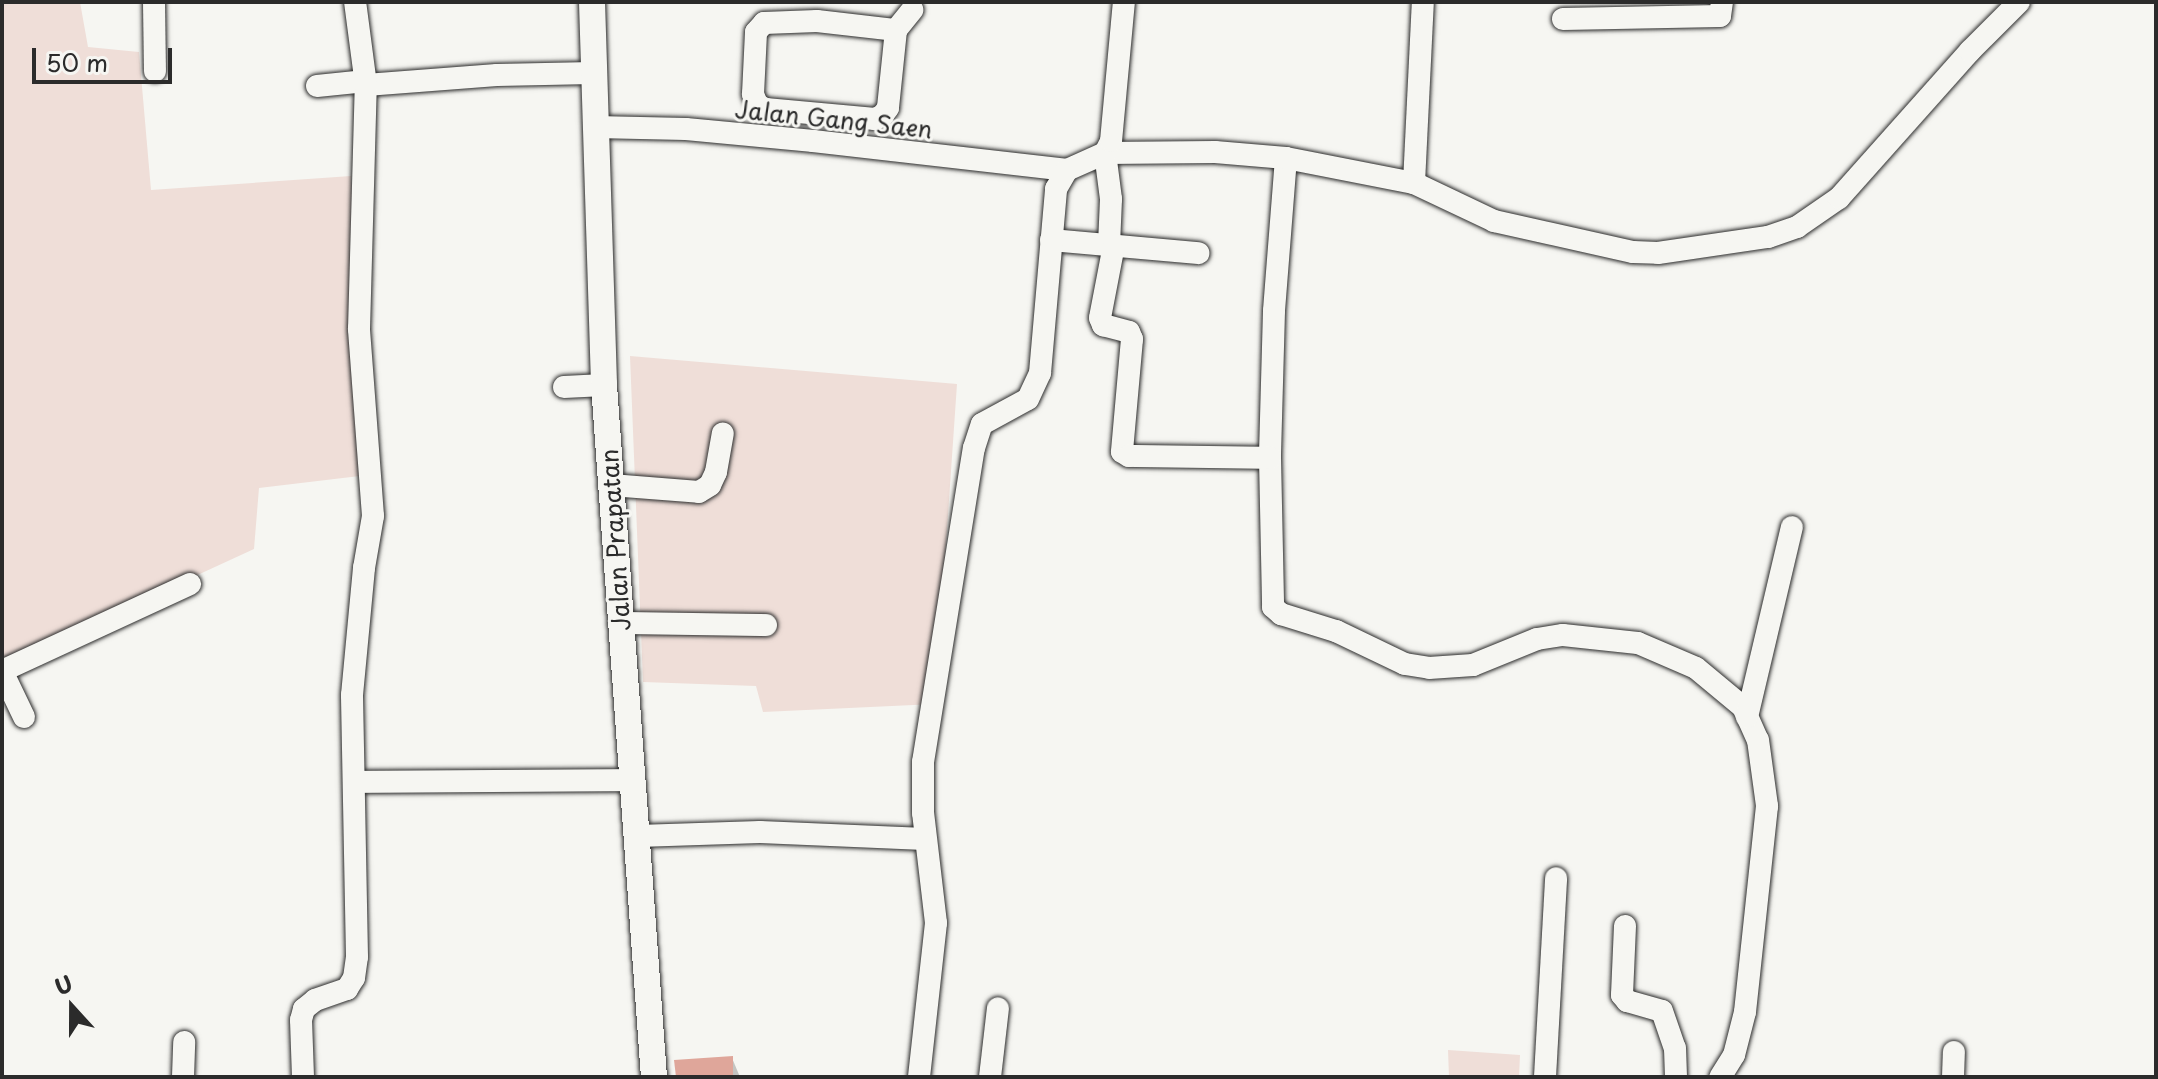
<!DOCTYPE html>
<style>
body{margin:0}
#map{position:relative;width:2158px;height:1079px;overflow:hidden;background:#f6f6f2;font-family:"Playpen Sans",sans-serif}
div>[style]{position:absolute}
[style*='--x']{left:calc(var(--x)*1px);top:calc(var(--y)*1px);width:calc(var(--w)*1px);rotate:calc(var(--a)*1deg)}
.built>*{inset:0;background:#efded8}
.shadow>*{inset:0;background:#0003}
.building>*{inset:0;background:#dfa69a}
.roads{filter:drop-shadow(0 0 2px #2b2b2b) drop-shadow(0 0 2px #2b2b2b)}
.minor>*{height:22px;margin:-11px;padding:0 11px;transform-origin:11px;border-radius:11px;background:#f6f6f2}
.major>*{height:26px;margin:-13px;padding:0 13px;transform-origin:13px;border-radius:13px;background:#f6f6f2}
span{translate:-50% -50%;white-space:nowrap;text-align:center;line-height:1.15;-webkit-text-stroke:6px #f6f6f2;paint-order:stroke}
.street-label{font-size:24px;color:#2b2b2b}
.frame{position:absolute;inset:0;border:4px solid #2b2b2b;pointer-events:none}
.north{position:absolute;left:32px;top:967px;width:80px;height:80px;-webkit-text-stroke:6px #f6f6f2;paint-order:stroke;rotate:339deg;font-size:22px;font-weight:700;line-height:32px;text-align:center;color:#2b2b2b}
.north::after{content:'';display:block;margin:auto;width:28px;height:36px;background:#2b2b2b;clip-path:polygon(50% 0,100% 100%,50% 72%,0 100%)}
.scale{position:absolute;left:32px;top:48px;width:140px;height:36px;box-sizing:border-box;border:4px solid #2b2b2b;border-top:0;padding-left:10px;font-size:24px;line-height:28px;white-space:nowrap;color:#2b2b2b;-webkit-text-stroke:6px #f6f6f2;paint-order:stroke}
</style>
<div id="map">
<div class="built">
<i style="clip-path:polygon(2px 2px,80px 2px,88px 47px,139px 52px,151px 190px,351px 176px,368px 475px,259px 488px,254px 549px,2px 665px)"></i>
<i style="clip-path:polygon(630px 356px,957px 384px,935px 704px,763px 712px,756px 686px,643px 682px)"></i>
<i style="clip-path:polygon(1448px 1050px,1520px 1055px,1519px 1077px,1449px 1077px)"></i>
</div>
<div class="shadow">
<i style="clip-path:polygon(732px 1058px,740px 1077px,678px 1077px)"></i>
</div>
<div class="building">
<i style="clip-path:polygon(733px 1056px,733px 1077px,676px 1077px,674px 1060px)"></i>
</div>
<div class="roads">
<div class="minor">
<i style="--x:154;--y:2;--w:69;--a:89.2"></i>
<i style="--x:1563;--y:19;--w:157;--a:-1.1"></i>
<i style="--x:1720;--y:16;--w:14;--a:-82"></i>
<i style="--x:896;--y:30;--w:78;--a:95.9"></i>
<i style="--x:888;--y:108;--w:9;--a:126"></i>
<i style="--x:883;--y:115;--w:9;--a:153"></i>
<i style="--x:875;--y:119;--w:110;--a:-174.8"></i>
<i style="--x:765;--y:109;--w:9;--a:-148"></i>
<i style="--x:757;--y:104;--w:11;--a:-112"></i>
<i style="--x:753;--y:94;--w:62;--a:-87.2"></i>
<i style="--x:756;--y:32;--w:12;--a:-48"></i>
<i style="--x:764;--y:23;--w:53;--a:-2.2"></i>
<i style="--x:817;--y:21;--w:80;--a:6.5"></i>
<i style="--x:896;--y:30;--w:26;--a:-51"></i>
<i style="--x:366;--y:85;--w:131;--a:-4.4"></i>
<i style="--x:497;--y:75;--w:96;--a:-1.2"></i>
<i style="--x:317;--y:86;--w:49;--a:-5.8"></i>
<i style="--x:595;--y:127;--w:91;--a:1.3"></i>
<i style="--x:686;--y:129;--w:128;--a:5.4"></i>
<i style="--x:813;--y:141;--w:256;--a:6.5"></i>
<i style="--x:1286;--y:158;--w:153;--a:94.5"></i>
<i style="--x:1274;--y:311;--w:147;--a:91.6"></i>
<i style="--x:1270;--y:458;--w:149;--a:88.8"></i>
<i style="--x:1273;--y:607;--w:11;--a:41"></i>
<i style="--x:1281;--y:614;--w:58;--a:17.2"></i>
<i style="--x:1336;--y:631;--w:76;--a:25.6"></i>
<i style="--x:1405;--y:664;--w:24;--a:9"></i>
<i style="--x:1429;--y:668;--w:44;--a:-3.9"></i>
<i style="--x:1473;--y:665;--w:69;--a:-22.1"></i>
<i style="--x:1537;--y:639;--w:26;--a:-9"></i>
<i style="--x:1563;--y:635;--w:75;--a:6.1"></i>
<i style="--x:1638;--y:643;--w:63;--a:23.3"></i>
<i style="--x:1696;--y:668;--w:61;--a:39.7"></i>
<i style="--x:1743;--y:707;--w:36;--a:66"></i>
<i style="--x:1758;--y:740;--w:67;--a:82.2"></i>
<i style="--x:1767;--y:806;--w:207;--a:96.1"></i>
<i style="--x:1745;--y:1012;--w:44;--a:104.3"></i>
<i style="--x:1734;--y:1055;--w:26;--a:122"></i>
<i style="--x:1414;--y:183;--w:181;--a:-87.2"></i>
<i style="--x:1051;--y:240;--w:148;--a:5.1"></i>
<i style="--x:1109;--y:245;--w:46;--a:-87.5"></i>
<i style="--x:1111;--y:199;--w:46;--a:-97.4"></i>
<i style="--x:1105;--y:153;--w:110;--a:-0.5"></i>
<i style="--x:1215;--y:152;--w:71;--a:4.8"></i>
<i style="--x:1286;--y:158;--w:130;--a:11.1"></i>
<i style="--x:1414;--y:183;--w:89;--a:25.4"></i>
<i style="--x:1494;--y:221;--w:142;--a:12.6"></i>
<i style="--x:1633;--y:252;--w:25;--a:2"></i>
<i style="--x:1658;--y:253;--w:111;--a:-8.3"></i>
<i style="--x:1768;--y:237;--w:31;--a:-19"></i>
<i style="--x:1797;--y:227;--w:51;--a:-34.6"></i>
<i style="--x:1839;--y:198;--w:197;--a:-48.3"></i>
<i style="--x:1970;--y:51;--w:69;--a:-45"></i>
<i style="--x:1114;--y:245;--w:74;--a:100.9"></i>
<i style="--x:1100;--y:318;--w:8;--a:67"></i>
<i style="--x:1103;--y:325;--w:27;--a:15"></i>
<i style="--x:1129;--y:332;--w:8;--a:67"></i>
<i style="--x:1132;--y:339;--w:113;--a:95.1"></i>
<i style="--x:1122;--y:452;--w:8;--a:30"></i>
<i style="--x:1129;--y:456;--w:141;--a:0.8"></i>
<i style="--x:564;--y:387;--w:40;--a:-2.9"></i>
<i style="--x:611;--y:485;--w:88;--a:4.5"></i>
<i style="--x:699;--y:492;--w:13;--a:-32"></i>
<i style="--x:710;--y:485;--w:14;--a:-65"></i>
<i style="--x:716;--y:472;--w:39;--a:-80"></i>
<i style="--x:620;--y:623;--w:146;--a:0.8"></i>
<i style="--x:4;--y:670;--w:205;--a:-24.8"></i>
<i style="--x:2;--y:671;--w:51;--a:64.4"></i>
<i style="--x:1747;--y:717;--w:195;--a:-76.7"></i>
<i style="--x:354;--y:782;--w:279;--a:-0.4"></i>
<i style="--x:638;--y:836;--w:122;--a:-1.9"></i>
<i style="--x:760;--y:832;--w:165;--a:2.4"></i>
<i style="--x:1625;--y:926;--w:69;--a:92.5"></i>
<i style="--x:1622;--y:995;--w:8;--a:50"></i>
<i style="--x:1627;--y:1001;--w:36;--a:16"></i>
<i style="--x:1662;--y:1011;--w:39;--a:71"></i>
<i style="--x:1675;--y:1048;--w:29;--a:88"></i>
<i style="--x:183;--y:1077;--w:35;--a:-88"></i>
<i style="--x:303;--y:1077;--w:57;--a:-92"></i>
<i style="--x:301;--y:1020;--w:11;--a:-75"></i>
<i style="--x:304;--y:1009;--w:14;--a:-39"></i>
<i style="--x:315;--y:1000;--w:34;--a:-19"></i>
<i style="--x:347;--y:989;--w:13;--a:-58"></i>
<i style="--x:354;--y:978;--w:21;--a:-82"></i>
<i style="--x:357;--y:957;--w:262;--a:-91.1"></i>
<i style="--x:352;--y:695;--w:128;--a:-84.6"></i>
<i style="--x:364;--y:568;--w:53;--a:-80.2"></i>
<i style="--x:373;--y:516;--w:188;--a:-94.3"></i>
<i style="--x:359;--y:329;--w:244;--a:-88.4"></i>
<i style="--x:366;--y:85;--w:84;--a:-97.5"></i>
<i style="--x:919;--y:1077;--w:155;--a:-83.7"></i>
<i style="--x:936;--y:923;--w:111;--a:-96.7"></i>
<i style="--x:923;--y:813;--w:51;--a:-90"></i>
<i style="--x:923;--y:762;--w:318;--a:-80.8"></i>
<i style="--x:974;--y:448;--w:25;--a:-72"></i>
<i style="--x:982;--y:424;--w:52;--a:-28.5"></i>
<i style="--x:1028;--y:399;--w:29;--a:-65"></i>
<i style="--x:1040;--y:373;--w:185;--a:-85"></i>
<i style="--x:1056;--y:189;--w:22;--a:-60"></i>
<i style="--x:1067;--y:170;--w:42;--a:-24.1"></i>
<i style="--x:1105;--y:153;--w:13;--a:-63"></i>
<i style="--x:1111;--y:141;--w:140;--a:-84.7"></i>
<i style="--x:990;--y:1077;--w:69;--a:-83.4"></i>
<i style="--x:1545;--y:1077;--w:199;--a:-86.8"></i>
<i style="--x:1953;--y:1077;--w:25;--a:-88"></i>
</div>
<div class="major">
<i style="--x:592;--y:2;--w:383;--a:88.2"></i>
<i style="--x:604;--y:385;--w:694;--a:85.87"></i>
</div>
</div>
<div class="street-label">
<span style="left:834px;top:119px;rotate:6deg">Jalan Gang Saen</span>
<span style="left:615px;top:540px;rotate:-94deg">Jalan Prapatan</span>
</div>
<div class="frame"></div>
<div class="north">U</div>
<div class="scale">50 m</div>
</div>
